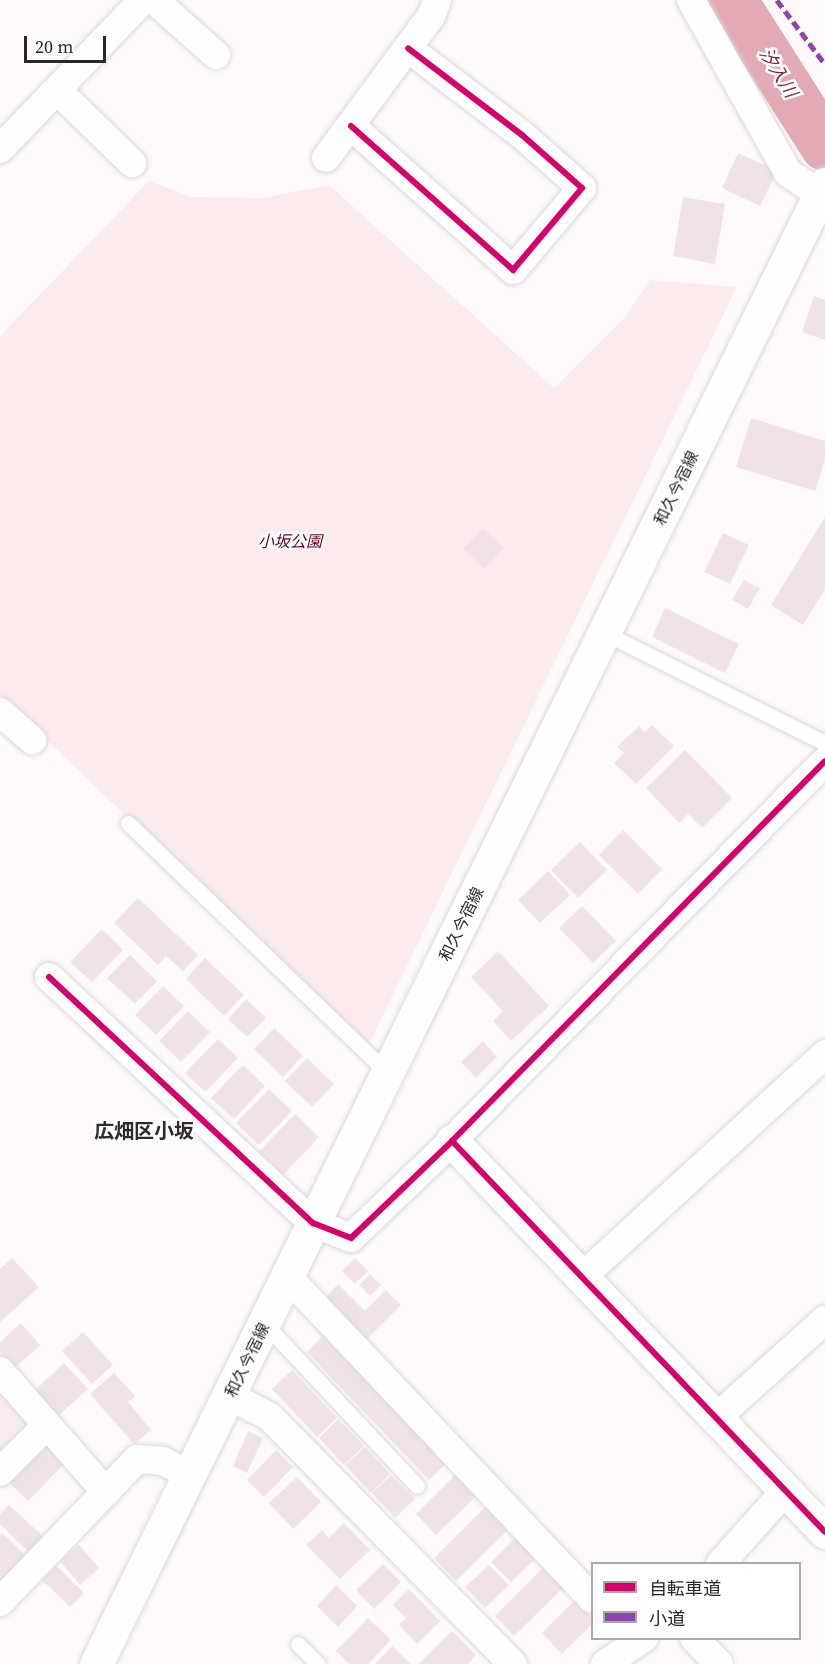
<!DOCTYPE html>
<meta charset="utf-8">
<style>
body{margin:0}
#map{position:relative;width:825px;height:1664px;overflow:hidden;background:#fefafb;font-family:"Source Serif 4","Noto Sans JP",serif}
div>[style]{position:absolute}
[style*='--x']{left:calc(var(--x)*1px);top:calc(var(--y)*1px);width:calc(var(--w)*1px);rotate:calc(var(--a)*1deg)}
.green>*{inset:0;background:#fbebed}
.river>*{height:50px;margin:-25px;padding:0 25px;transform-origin:25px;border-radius:25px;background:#e1aab4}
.building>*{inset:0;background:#f1e3e5}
.roads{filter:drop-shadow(0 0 2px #dbd8d9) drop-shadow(0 0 2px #dbd8d9)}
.service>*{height:15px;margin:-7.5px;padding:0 7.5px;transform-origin:7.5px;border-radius:7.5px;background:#fffefe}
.minor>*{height:28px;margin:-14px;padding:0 14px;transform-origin:14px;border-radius:14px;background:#fffefe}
.tertiary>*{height:33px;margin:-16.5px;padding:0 16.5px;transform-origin:16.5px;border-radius:16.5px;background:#fffefe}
.secondary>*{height:33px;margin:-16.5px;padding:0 16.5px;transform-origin:16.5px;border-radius:16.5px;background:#fffefe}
.quiet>*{height:4.5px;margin-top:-2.25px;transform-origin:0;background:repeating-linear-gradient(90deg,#8e44ad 0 9px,transparent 0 13.5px)}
.cycleway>*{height:6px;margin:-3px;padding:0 3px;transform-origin:3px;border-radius:3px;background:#d6006c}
span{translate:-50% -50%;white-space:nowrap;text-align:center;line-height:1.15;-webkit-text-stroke:5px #fff;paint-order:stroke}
.street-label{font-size:16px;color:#292727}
.park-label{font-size:16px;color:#610326;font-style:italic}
.water-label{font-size:18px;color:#81273f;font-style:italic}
.quarter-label{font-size:20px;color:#2f2a2b;font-weight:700}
.legend{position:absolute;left:591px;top:1562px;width:210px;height:78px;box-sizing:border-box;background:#fff;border:2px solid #a9a9a9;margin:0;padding:8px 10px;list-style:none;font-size:18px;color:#292727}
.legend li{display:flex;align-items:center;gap:12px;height:30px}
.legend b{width:30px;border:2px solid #a9a9a9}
.scale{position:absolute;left:24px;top:36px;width:82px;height:27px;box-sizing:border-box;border:3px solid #292727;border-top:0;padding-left:8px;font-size:18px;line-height:21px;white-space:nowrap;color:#292727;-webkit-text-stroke:4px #fff;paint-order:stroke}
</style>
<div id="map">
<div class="green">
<i style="clip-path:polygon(149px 181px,192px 197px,263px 198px,329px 185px,554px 388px,625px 317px,650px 280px,737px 287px,367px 1048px,0 695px,0 336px)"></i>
<i style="clip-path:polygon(0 1390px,31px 1423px,0 1452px)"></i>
</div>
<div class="river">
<i style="--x:732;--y:0;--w:173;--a:57.5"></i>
</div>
<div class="building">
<i style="clip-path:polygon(738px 153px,777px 171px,760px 206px,722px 188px)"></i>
<i style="clip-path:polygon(683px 197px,725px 204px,715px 264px,673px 256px)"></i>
<i style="clip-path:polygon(814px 296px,825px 300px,825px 340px,802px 332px)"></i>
<i style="clip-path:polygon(751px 418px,825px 441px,825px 460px,815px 491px,736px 467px)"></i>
<i style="clip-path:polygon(825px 517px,825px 589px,803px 625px,771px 605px)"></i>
<i style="clip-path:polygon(483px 528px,504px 548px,485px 569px,463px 549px)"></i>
<i style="clip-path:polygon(723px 533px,749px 545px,730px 584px,704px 572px)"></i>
<i style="clip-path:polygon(744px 580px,760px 588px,748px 609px,732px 600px)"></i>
<i style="clip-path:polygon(665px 608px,739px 644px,725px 673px,652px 637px)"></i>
<i style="clip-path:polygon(652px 725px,674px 746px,636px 784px,614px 763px,624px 753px,617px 747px,639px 726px,645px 732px)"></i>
<i style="clip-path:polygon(685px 750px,732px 798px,702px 828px,688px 814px,679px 823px,646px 788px)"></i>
<i style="clip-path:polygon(623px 830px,662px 869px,638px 894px,599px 855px)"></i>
<i style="clip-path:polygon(580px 842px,607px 870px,578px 898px,551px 870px)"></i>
<i style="clip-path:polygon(548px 871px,570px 895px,540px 923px,518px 900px)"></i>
<i style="clip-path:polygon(138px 898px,198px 955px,183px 971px,166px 956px,158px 965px,114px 923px)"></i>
<i style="clip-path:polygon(582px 906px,616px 941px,593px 963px,559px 928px)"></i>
<i style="clip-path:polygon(102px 929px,123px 950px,92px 982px,70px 962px)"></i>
<i style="clip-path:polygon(498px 951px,549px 1006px,511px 1041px,493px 1021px,503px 1011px,471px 977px)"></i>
<i style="clip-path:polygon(130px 955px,157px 981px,135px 1004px,107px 978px)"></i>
<i style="clip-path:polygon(205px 958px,244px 995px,224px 1016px,186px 979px)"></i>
<i style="clip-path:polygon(163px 986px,184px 1006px,156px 1035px,135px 1015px)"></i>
<i style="clip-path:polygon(246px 999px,266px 1018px,247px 1037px,228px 1019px)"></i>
<i style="clip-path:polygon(188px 1011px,210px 1032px,181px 1062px,159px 1041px)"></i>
<i style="clip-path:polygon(274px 1028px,303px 1056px,283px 1077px,254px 1049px)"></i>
<i style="clip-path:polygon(218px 1039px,238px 1058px,205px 1092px,185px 1073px)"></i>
<i style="clip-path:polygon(483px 1041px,497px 1057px,476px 1078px,461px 1062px)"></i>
<i style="clip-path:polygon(307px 1058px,334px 1084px,312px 1107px,285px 1081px)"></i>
<i style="clip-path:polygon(243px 1065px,265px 1086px,234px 1119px,211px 1098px)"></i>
<i style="clip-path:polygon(269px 1089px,292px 1111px,259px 1145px,236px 1123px)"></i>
<i style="clip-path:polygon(295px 1114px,319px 1137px,283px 1175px,259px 1152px)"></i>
<i style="clip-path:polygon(12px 1258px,39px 1287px,0 1322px,0 1269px)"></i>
<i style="clip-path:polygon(355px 1258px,368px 1271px,355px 1284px,342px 1271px)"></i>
<i style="clip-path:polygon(370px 1274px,381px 1285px,370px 1296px,359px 1285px)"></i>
<i style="clip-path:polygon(338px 1284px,365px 1311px,386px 1290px,401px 1305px,363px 1343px,321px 1302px)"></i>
<i style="clip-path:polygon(21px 1323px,40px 1345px,15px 1368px,0 1352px,0 1342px)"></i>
<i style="clip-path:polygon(83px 1332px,113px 1365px,92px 1384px,62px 1351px)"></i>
<i style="clip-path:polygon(326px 1333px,449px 1461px,429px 1480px,307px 1352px)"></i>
<i style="clip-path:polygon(64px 1363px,88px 1389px,58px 1416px,35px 1390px)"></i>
<i style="clip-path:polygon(292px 1370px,337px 1418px,317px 1437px,272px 1389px)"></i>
<i style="clip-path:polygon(114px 1373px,135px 1396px,128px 1402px,151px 1430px,134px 1444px,90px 1394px)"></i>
<i style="clip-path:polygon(338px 1419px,364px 1446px,344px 1465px,319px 1438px)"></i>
<i style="clip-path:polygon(248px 1431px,263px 1438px,247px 1473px,233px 1466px)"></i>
<i style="clip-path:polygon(41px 1440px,65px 1463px,28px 1501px,4px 1478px)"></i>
<i style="clip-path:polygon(365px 1447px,390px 1474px,371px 1493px,345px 1465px)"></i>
<i style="clip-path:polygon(276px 1450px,293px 1467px,264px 1497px,247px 1480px)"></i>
<i style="clip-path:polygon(458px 1472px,479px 1493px,436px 1535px,416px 1514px)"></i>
<i style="clip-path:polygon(391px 1475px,415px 1499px,395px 1518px,372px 1493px)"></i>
<i style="clip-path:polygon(297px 1477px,321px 1502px,293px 1529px,269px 1503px)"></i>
<i style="clip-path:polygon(9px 1505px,45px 1538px,30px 1553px,0 1524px,0 1514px)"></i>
<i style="clip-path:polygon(485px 1507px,508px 1530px,456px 1581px,434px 1558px)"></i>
<i style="clip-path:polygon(344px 1523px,370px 1550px,340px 1579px,306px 1545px,322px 1530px,329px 1538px)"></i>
<i style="clip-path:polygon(2px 1533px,28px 1558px,0 1586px,0 1535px)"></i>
<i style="clip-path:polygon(516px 1537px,536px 1558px,511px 1582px,491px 1562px)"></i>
<i style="clip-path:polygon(79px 1545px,99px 1568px,80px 1585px,60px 1561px)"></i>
<i style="clip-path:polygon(383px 1564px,401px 1582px,374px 1609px,356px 1590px)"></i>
<i style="clip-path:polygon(489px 1565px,509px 1585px,485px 1608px,465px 1587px)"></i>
<i style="clip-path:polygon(57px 1566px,84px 1593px,70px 1607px,42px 1580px)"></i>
<i style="clip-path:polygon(544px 1567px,564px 1587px,514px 1636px,495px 1616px)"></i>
<i style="clip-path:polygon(336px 1585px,357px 1606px,338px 1627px,317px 1606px)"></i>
<i style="clip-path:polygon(409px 1589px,440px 1621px,417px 1644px,399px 1625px,406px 1618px,393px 1605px)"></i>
<i style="clip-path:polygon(575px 1600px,592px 1618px,592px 1624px,562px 1654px,542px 1633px)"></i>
<i style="clip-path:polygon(368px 1618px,391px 1640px,368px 1664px,349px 1664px,336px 1651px)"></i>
<i style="clip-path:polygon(452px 1631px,476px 1655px,468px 1664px,419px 1664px)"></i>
<i style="clip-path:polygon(392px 1646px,411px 1664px,375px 1664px)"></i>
</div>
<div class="roads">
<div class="service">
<i style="--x:605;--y:633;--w:246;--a:26.6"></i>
<i style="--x:128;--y:823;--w:361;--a:43.9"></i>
<i style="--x:265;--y:1324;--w:222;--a:46.8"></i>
<i style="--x:298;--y:1644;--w:28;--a:45"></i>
</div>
<div class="minor">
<i style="--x:154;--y:0;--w:83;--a:41.6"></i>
<i style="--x:691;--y:0;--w:198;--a:60.7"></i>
<i style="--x:788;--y:173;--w:38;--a:33"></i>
<i style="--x:57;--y:90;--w:105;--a:44.2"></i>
<i style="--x:351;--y:126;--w:217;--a:41.6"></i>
<i style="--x:513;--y:270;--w:107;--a:-49.9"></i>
<i style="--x:582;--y:188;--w:80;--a:-138.5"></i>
<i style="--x:522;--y:135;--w:143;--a:-142.7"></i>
<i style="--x:0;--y:149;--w:207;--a:-46.2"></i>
<i style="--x:326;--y:158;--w:177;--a:-53.5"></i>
<i style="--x:431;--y:16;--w:17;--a:-69"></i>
<i style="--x:0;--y:712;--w:43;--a:41.2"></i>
<i style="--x:49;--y:977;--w:361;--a:43"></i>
<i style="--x:313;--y:1223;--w:41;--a:21.5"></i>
<i style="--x:351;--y:1238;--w:140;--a:-43.8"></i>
<i style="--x:452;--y:1141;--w:532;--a:-45.53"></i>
<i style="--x:287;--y:1276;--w:444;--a:46.6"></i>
<i style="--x:582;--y:1277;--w:330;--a:-42.5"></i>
<i style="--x:0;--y:1371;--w:161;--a:48.8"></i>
<i style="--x:230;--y:1396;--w:45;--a:27.7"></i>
<i style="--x:270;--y:1417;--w:346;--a:45.5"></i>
<i style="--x:716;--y:1418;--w:147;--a:-42"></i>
<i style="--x:0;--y:1472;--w:66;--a:-45"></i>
<i style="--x:720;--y:1564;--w:99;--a:-48.3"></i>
<i style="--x:0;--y:1602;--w:198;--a:-46.2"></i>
<i style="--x:137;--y:1459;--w:26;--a:4"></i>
<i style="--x:163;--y:1461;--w:30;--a:28"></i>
<i style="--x:694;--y:1638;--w:36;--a:46"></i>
<i style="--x:605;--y:1664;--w:47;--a:-33.7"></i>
</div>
<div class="tertiary">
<i style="--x:452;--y:1141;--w:540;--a:46.35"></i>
</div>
<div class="secondary">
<i style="--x:96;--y:1664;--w:1650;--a:-63.78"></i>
</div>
</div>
<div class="quiet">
<i style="--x:777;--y:0;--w:80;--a:53.1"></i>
</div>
<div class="cycleway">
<i style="--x:351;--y:126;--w:217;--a:41.6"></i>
<i style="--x:513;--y:270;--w:107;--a:-49.9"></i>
<i style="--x:582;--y:188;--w:80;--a:-138.5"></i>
<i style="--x:522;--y:135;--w:143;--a:-142.7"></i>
<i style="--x:49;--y:977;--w:361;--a:43"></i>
<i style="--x:313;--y:1223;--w:41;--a:21.5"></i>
<i style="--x:351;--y:1238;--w:140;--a:-43.8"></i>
<i style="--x:452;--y:1141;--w:532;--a:-45.53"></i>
<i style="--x:452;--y:1141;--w:540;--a:46.35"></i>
</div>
<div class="street-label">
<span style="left:676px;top:488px;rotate:-64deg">和久今宿線</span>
<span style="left:461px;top:924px;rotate:-64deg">和久今宿線</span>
<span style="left:247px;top:1360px;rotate:-64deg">和久今宿線</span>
</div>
<div class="park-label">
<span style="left:290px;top:541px">小坂公園</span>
</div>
<div class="water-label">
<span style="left:778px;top:73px;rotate:58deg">汐入川</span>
</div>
<div class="quarter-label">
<span style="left:144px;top:1131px">広畑区小坂</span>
</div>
<ul class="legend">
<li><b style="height:8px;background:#d6006c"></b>自転車道</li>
<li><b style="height:8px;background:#8e44ad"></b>小道</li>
</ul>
<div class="scale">20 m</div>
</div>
